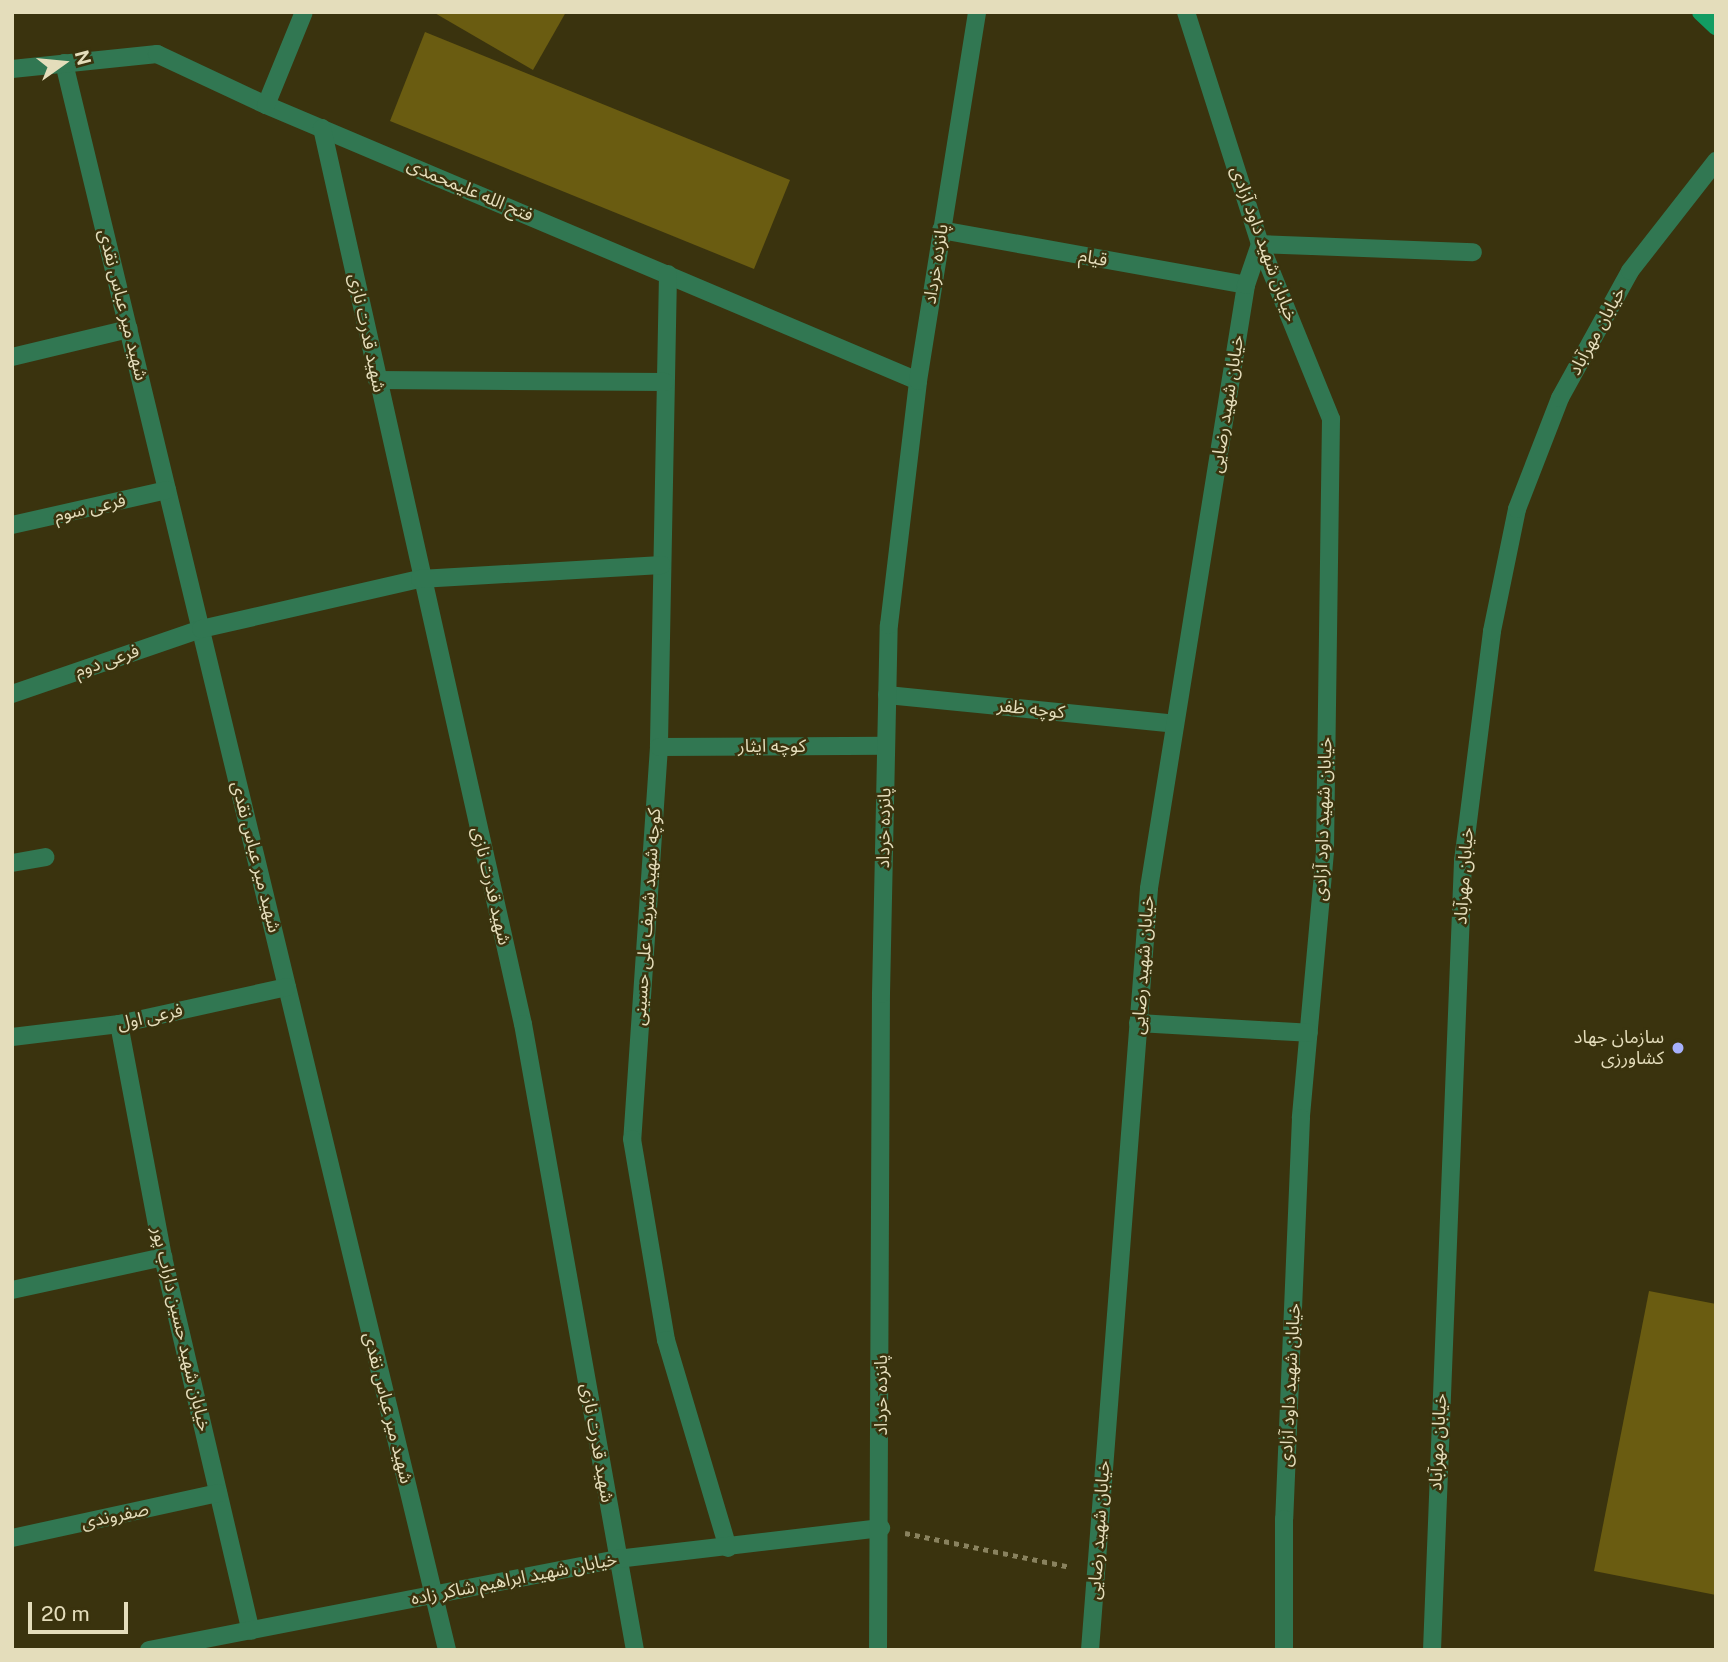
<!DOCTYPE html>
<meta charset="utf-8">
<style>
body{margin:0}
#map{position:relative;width:1728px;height:1662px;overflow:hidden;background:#3a330e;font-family:"Public Sans","Noto Sans Arabic",sans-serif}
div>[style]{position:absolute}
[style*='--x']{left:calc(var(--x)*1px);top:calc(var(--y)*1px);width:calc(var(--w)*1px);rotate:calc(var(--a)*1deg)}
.building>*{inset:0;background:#6a5c11}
.path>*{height:4.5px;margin-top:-2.25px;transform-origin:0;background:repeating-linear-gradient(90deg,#89825e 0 5px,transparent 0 10px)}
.minor>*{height:18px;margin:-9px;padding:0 9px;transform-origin:9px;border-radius:9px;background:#317752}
.tertiary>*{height:18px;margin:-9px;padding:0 9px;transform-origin:9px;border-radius:9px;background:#317752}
.secondary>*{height:18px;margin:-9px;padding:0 9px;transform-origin:9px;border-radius:9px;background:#129c62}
.dots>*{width:19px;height:19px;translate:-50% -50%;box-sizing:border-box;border:4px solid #3a330e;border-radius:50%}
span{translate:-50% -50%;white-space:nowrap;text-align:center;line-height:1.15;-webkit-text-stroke:5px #3a330e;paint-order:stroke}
.street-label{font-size:18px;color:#e4ddbb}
.poi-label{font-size:18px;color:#e4ddbb}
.right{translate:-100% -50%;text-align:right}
.frame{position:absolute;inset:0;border:14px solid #e4ddbb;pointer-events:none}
.north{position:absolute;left:28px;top:28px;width:70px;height:70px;-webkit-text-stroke:5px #3a330e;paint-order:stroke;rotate:75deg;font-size:19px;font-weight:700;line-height:28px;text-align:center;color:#e4ddbb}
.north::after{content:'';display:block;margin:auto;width:24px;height:32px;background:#e4ddbb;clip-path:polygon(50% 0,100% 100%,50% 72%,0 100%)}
.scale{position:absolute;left:28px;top:1602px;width:100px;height:32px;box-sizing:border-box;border:4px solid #e4ddbb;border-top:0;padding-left:9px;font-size:21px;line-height:24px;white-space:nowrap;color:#e4ddbb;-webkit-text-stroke:5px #3a330e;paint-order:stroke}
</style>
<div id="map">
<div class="building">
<i style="clip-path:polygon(433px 12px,566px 12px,533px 70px)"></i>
<i style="clip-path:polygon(425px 32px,790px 180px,754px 269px,390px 121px)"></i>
<i style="clip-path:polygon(1649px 1291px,1716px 1304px,1716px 1595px,1594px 1571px)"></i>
</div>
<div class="path">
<i style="--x:905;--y:1533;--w:169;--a:11.6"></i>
</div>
<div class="minor">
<i style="--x:1186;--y:12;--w:244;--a:72.3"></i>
<i style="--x:1260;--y:244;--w:189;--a:67.9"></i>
<i style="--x:1331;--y:419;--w:433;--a:90.8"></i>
<i style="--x:1325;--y:852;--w:267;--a:95.2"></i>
<i style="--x:1301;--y:1118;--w:401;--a:92.4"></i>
<i style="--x:1284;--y:1519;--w:131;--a:90"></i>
<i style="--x:64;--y:63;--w:1633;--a:76.43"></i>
<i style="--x:12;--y:69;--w:146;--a:-5.9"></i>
<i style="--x:157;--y:54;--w:120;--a:25.1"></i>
<i style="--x:266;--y:105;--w:708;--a:22.94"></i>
<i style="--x:266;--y:105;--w:100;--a:-67.8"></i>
<i style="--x:322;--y:128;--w:918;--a:77.36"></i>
<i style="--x:523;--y:1024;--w:636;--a:79.86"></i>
<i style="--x:941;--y:230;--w:310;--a:10.2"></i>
<i style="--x:668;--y:274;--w:473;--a:91.1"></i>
<i style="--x:659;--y:747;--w:393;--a:93.9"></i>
<i style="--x:632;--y:1139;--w:204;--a:80.4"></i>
<i style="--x:666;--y:1340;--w:217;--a:73.4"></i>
<i style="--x:12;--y:357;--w:120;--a:-13.5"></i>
<i style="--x:377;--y:380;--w:288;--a:0.4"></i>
<i style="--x:12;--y:525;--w:159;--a:-12.7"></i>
<i style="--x:12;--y:694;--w:200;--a:-19"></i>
<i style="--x:201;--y:629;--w:225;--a:-12.9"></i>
<i style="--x:420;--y:579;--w:242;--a:-3.3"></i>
<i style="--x:887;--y:695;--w:289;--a:5.7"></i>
<i style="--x:659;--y:747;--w:227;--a:-0.3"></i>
<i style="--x:12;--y:863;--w:34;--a:-10"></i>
<i style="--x:1138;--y:1023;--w:171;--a:3.3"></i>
<i style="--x:119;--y:1024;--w:237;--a:79.3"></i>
<i style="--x:163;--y:1257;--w:384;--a:76.8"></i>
<i style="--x:12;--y:1037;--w:108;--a:-6.9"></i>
<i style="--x:119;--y:1024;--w:172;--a:-12.4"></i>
<i style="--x:12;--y:1290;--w:155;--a:-12.3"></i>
<i style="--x:12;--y:1538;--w:211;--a:-12.3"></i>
<i style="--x:149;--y:1650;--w:477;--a:-11"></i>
<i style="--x:617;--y:1559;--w:266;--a:-6.7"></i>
<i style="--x:1090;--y:1650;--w:764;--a:-85.57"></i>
<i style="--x:1149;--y:888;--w:611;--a:-80.86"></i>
<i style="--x:1246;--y:285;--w:43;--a:-71.1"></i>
<i style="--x:1260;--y:244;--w:213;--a:2.2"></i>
<i style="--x:1432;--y:1650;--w:790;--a:-87.75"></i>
<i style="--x:1463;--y:861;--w:232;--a:-82.8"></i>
<i style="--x:1492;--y:631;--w:125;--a:-78.4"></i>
<i style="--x:1517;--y:509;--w:119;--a:-68.8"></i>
<i style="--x:1560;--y:398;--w:145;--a:-61.1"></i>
<i style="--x:1630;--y:271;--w:140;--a:-52"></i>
</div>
<div class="tertiary">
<i style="--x:878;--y:1650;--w:656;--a:-89.74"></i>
<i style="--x:881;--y:994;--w:369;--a:-88.8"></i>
<i style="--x:889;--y:625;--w:246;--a:-83.2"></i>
<i style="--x:918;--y:381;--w:374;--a:-80.9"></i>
</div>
<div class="secondary">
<i style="--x:1701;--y:12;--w:21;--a:43"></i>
</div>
<div class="dots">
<i style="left:1678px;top:1048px;background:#a7b1fc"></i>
</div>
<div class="street-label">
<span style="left:470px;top:190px;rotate:23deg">فتح الله علیمحمدی</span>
<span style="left:1264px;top:244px;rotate:70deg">خیابان شهید داود آزادی</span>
<span style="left:1093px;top:258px;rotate:10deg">قیام</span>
<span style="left:936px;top:264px;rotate:-81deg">پانزده خرداد</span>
<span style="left:123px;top:305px;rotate:76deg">شهید میر عباس نقدی</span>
<span style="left:1597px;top:331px;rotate:-61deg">خیابان مهرآباد</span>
<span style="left:367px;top:333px;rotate:78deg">شهید قدرت نازی</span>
<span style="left:1227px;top:404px;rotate:-81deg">خیابان شهید رضایی</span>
<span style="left:90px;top:508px;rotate:-13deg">فرعی سوم</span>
<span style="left:107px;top:661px;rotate:-19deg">فرعی دوم</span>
<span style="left:1031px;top:709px;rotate:6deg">کوچه ظفر</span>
<span style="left:772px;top:746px">کوچه ایثار</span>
<span style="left:1323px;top:819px;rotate:-88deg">خیابان شهید داود آزادی</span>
<span style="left:884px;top:828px;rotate:-89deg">پانزده خرداد</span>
<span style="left:256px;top:857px;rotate:76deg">شهید میر عباس نقدی</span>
<span style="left:1464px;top:876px;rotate:-86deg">خیابان مهرآباد</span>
<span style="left:491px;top:886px;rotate:77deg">شهید قدرت نازی</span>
<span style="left:647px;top:917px;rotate:-86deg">کوچه شهید شریف علی حسینی</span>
<span style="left:1143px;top:965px;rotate:-86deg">خیابان شهید رضایی</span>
<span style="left:150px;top:1017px;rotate:-12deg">فرعی اول</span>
<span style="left:181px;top:1329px;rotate:77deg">خیابان شهید حسین داراب پور</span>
<span style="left:1290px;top:1385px;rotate:-87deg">خیابان شهید داود آزادی</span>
<span style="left:881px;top:1395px;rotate:-90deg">پانزده خرداد</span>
<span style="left:388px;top:1408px;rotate:76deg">شهید میر عباس نقدی</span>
<span style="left:1438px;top:1442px;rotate:-87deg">خیابان مهرآباد</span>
<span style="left:597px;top:1443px;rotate:80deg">شهید قدرت نازی</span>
<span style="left:115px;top:1516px;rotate:-12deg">صفروندی</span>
<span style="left:1099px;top:1530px;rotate:-86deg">خیابان شهید رضایی</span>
<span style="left:514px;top:1579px;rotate:-11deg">خیابان شهید ابراهیم شاکر زاده</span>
</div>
<div class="poi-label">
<span class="right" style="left:1664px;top:1048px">سازمان جهاد<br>کشاورزی</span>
</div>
<div class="frame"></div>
<div class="north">N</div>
<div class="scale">20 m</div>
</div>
